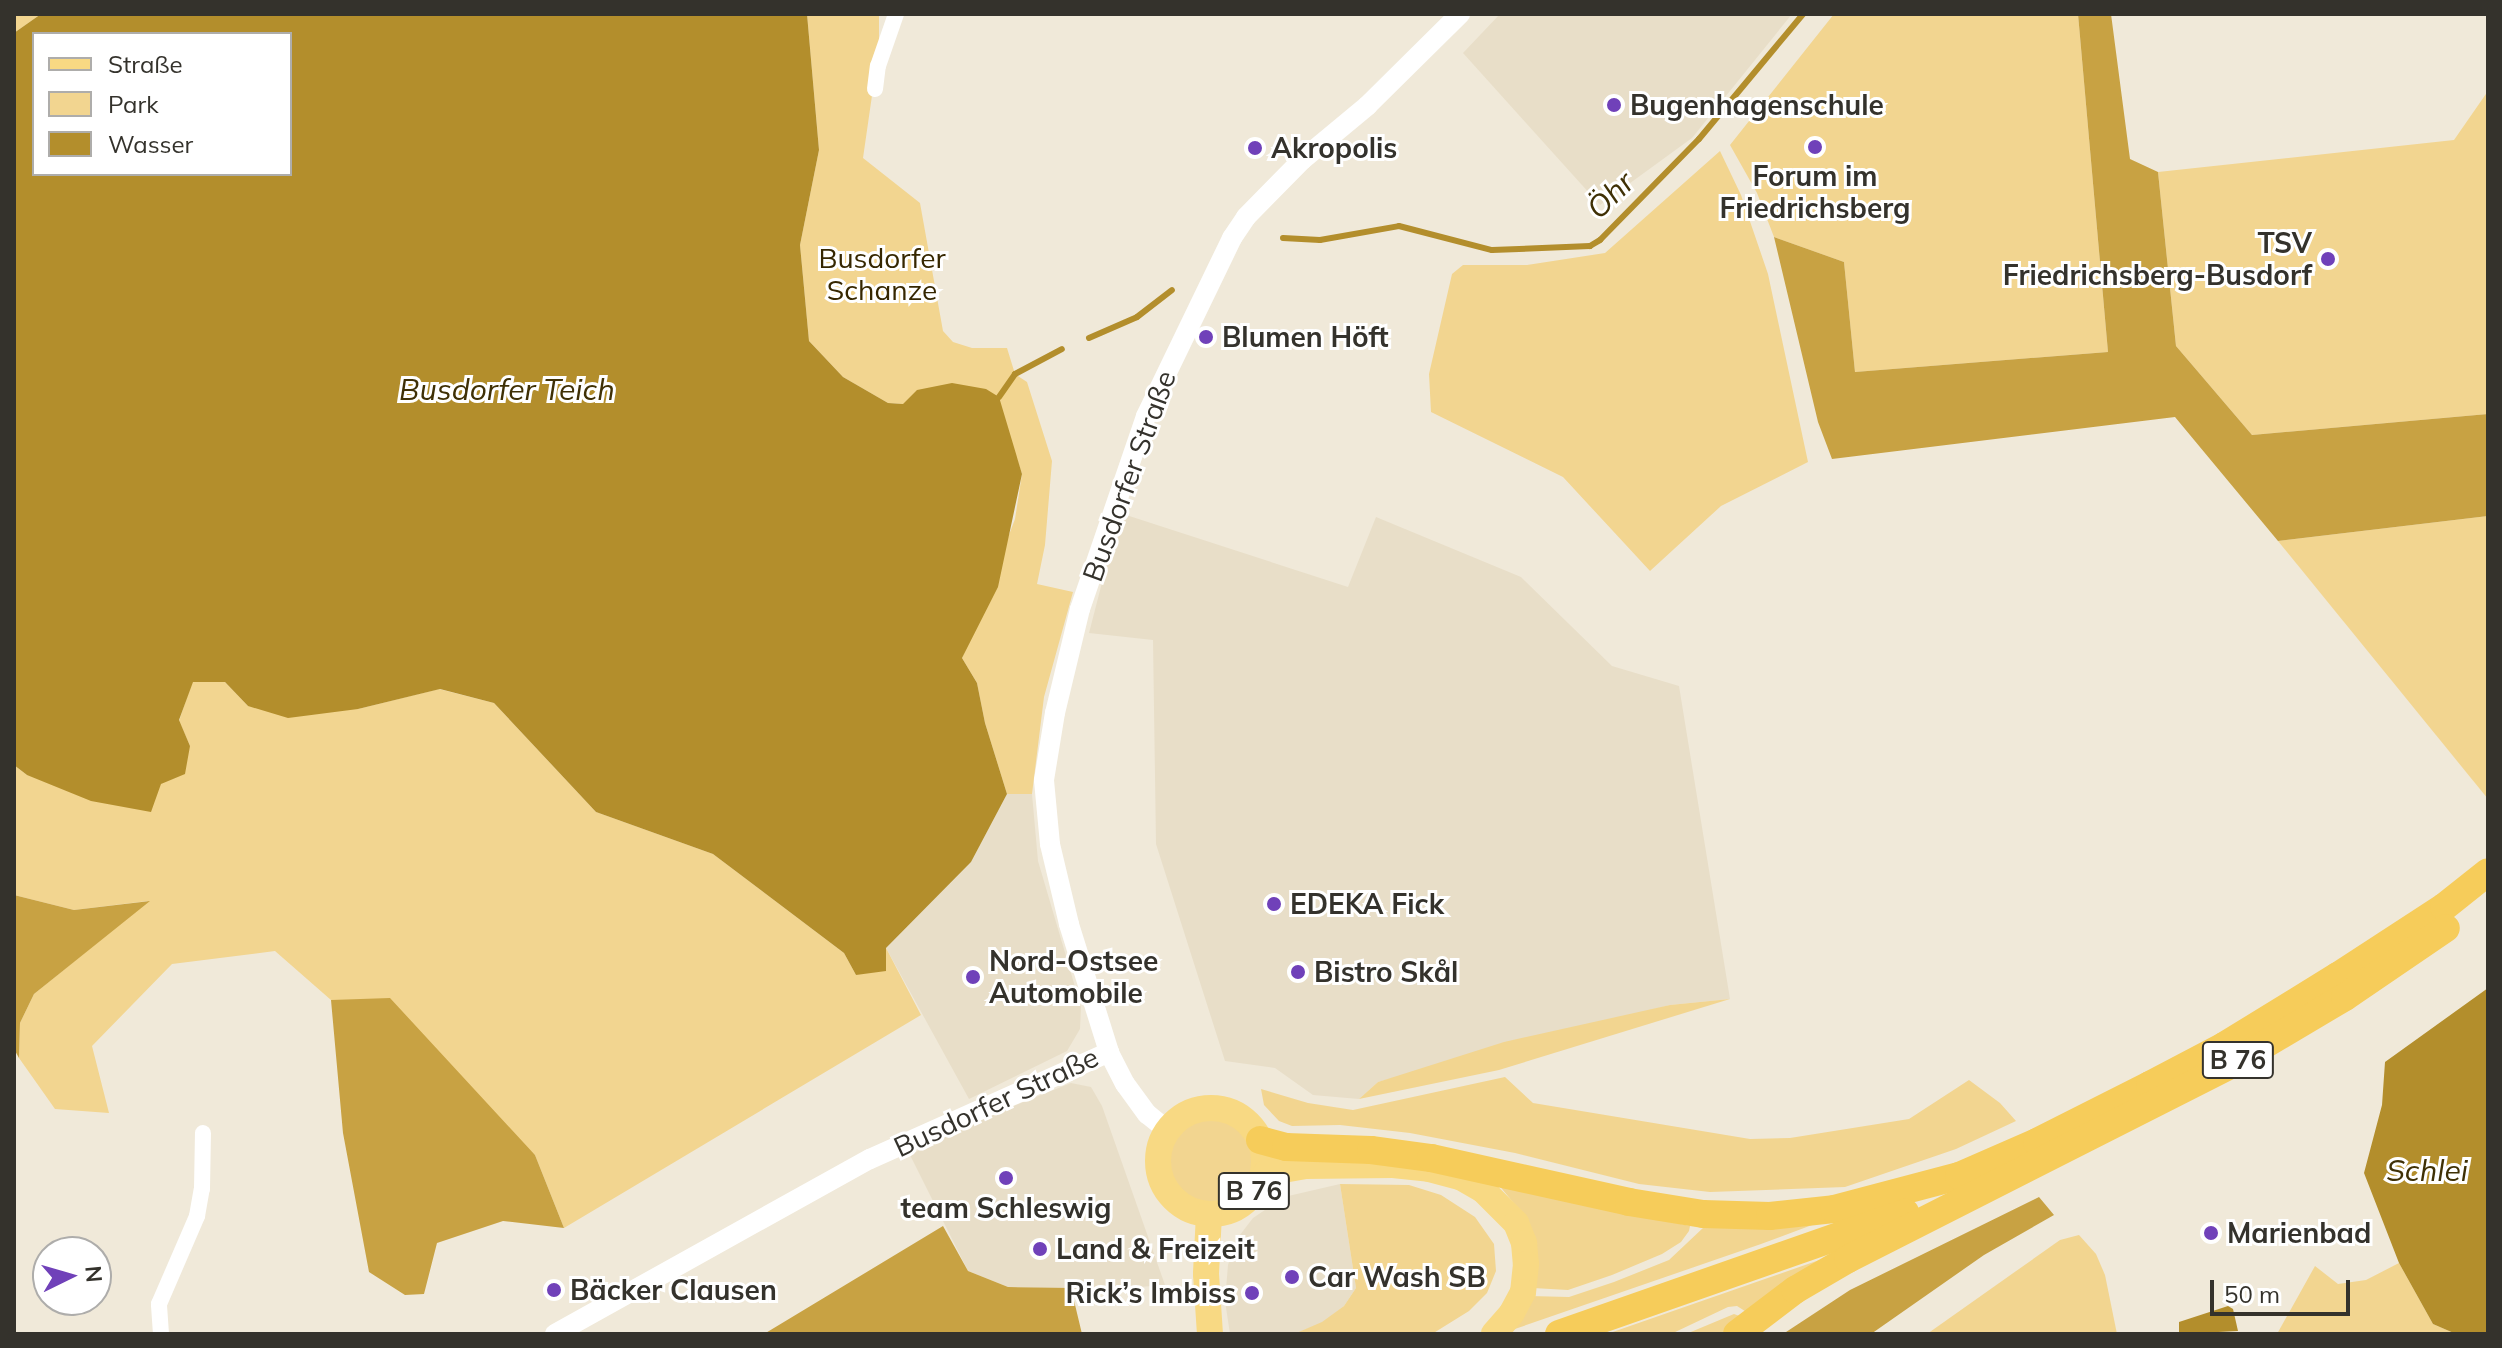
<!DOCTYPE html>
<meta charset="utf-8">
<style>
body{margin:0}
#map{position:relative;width:2502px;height:1348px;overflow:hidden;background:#f0e9d9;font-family:Mulish,sans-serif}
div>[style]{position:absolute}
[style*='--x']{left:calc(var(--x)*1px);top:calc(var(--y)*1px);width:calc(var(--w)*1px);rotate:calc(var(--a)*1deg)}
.built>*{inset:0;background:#e8dec8}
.green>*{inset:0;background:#f2d590}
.round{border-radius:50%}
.forest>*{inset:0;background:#c8a243}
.water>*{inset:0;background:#b38e2c}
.stream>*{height:6px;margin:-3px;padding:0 3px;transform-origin:3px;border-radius:3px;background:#b38e2c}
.minor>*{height:16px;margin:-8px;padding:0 8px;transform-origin:8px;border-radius:8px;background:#fff}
.tertiary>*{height:20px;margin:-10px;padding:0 10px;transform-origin:10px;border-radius:10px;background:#fff}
.primary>*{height:26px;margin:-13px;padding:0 13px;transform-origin:13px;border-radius:13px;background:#f8d983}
.primary>.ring{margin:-13px;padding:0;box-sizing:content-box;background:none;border:26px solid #f8d983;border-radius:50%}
.trunk>*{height:28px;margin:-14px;padding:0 14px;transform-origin:14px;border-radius:14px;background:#f6cc5a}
.dots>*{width:22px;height:22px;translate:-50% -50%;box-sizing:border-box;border:4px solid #fff;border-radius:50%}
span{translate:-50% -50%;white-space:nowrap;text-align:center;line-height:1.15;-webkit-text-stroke:6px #fff;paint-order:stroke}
.shield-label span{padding:2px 6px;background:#fff;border:2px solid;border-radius:6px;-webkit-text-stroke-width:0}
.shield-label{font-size:26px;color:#34322c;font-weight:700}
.poi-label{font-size:28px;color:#34322c;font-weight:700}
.left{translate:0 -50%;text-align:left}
.right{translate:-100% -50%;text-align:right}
.park-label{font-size:28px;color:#362700}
.street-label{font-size:28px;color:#34322c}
.water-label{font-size:30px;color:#3f3005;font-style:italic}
.frame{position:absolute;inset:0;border:16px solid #34322c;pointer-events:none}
.legend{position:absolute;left:32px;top:32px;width:260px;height:144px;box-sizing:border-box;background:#fff;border:2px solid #aeadab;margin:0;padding:10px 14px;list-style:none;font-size:24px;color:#34322c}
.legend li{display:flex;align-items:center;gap:16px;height:40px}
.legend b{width:40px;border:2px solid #aeadab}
.north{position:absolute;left:32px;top:1236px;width:80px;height:80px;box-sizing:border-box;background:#fff;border:2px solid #aeadab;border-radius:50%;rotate:85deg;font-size:22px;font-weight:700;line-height:32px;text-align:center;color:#34322c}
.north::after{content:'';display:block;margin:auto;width:28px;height:36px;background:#7041b9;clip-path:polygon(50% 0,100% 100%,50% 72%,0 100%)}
.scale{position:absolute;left:2210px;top:1280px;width:140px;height:36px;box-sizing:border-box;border:4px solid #34322c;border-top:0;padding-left:10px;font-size:24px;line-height:28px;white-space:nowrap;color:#34322c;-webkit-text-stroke:6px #fff;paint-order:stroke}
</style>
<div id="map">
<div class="built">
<i style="clip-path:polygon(1500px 14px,1792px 14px,1692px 138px,1600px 205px,1463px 53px)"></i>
<i style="clip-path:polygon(1120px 513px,1348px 587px,1376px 517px,1521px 577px,1612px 666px,1679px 686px,1730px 999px,1670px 1005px,1378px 1082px,1359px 1099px,1313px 1095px,1275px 1068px,1225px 1061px,1156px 844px,1153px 640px,1089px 633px)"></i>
<i style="clip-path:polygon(1007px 794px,1032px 794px,1038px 861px,1081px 1007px,1080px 1029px,1067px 1051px,969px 1099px,886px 948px,971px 862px)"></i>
<i style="clip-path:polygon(1071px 1083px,1091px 1087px,1102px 1106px,1165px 1285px,1101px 1290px,1008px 1287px,968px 1271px,910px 1155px,976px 1121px)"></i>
<i style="clip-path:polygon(1340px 1184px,1356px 1288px,1344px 1306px,1322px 1323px,1294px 1334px,1230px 1334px,1225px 1301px,1228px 1265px,1236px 1240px,1253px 1218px,1284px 1197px)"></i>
</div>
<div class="green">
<i style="clip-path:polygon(14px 14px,41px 14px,14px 33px)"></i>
<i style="clip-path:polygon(807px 14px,879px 14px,879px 47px,863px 158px,920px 203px,943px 331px,953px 342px,972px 348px,1007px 348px,1015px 374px,1027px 382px,1052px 461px,1045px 545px,1037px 584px,1073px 592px,1044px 697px,1032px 794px,1007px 794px,985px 723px,977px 683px,962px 658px,1015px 519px,1022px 474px,1012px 444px,903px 404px,888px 403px,843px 377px,809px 341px,800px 245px,819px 150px)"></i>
<i style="clip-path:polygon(1834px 14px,2078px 14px,2108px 352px,1855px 372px,1844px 262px,1774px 237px,1757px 193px,1730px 145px)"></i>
<i style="clip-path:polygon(2488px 91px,2488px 414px,2252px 435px,2176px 346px,2158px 172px,2454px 140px)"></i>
<i style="clip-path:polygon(1720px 151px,1741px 195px,1768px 274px,1808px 462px,1721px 506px,1650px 571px,1563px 477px,1431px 412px,1429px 374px,1452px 274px,1463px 265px,1527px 265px,1605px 253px)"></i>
<i style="clip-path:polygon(2488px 516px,2488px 799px,2278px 541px)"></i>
<i style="clip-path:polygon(192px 682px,225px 682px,248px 706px,358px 709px,439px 689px,494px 703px,596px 812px,713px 854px,844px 953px,856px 975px,886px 948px,921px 1015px,564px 1228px,535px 1155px,344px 1000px,331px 1000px,275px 951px,172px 964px,92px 1046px,109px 1113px,55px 1109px,19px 1058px,20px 1023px,34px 994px,148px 901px,74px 910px,14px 895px,14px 765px,27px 775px,161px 784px,190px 746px,179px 721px)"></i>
<i style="clip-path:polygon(1730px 999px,1499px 1070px,1359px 1099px,1378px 1082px,1504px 1042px,1670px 1005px)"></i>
<i style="clip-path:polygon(1505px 1077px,1533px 1103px,1750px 1139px,1790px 1138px,1909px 1119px,1969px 1080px,2000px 1103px,2016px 1121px,1956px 1149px,1845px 1187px,1710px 1192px,1639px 1184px,1515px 1153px,1410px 1133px,1340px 1125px,1292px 1126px,1279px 1121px,1264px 1105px,1261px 1089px,1308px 1103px,1353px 1110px)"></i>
<i class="round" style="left:1170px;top:1120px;width:82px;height:82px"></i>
<i style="clip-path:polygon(1340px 1184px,1409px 1185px,1441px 1195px,1475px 1217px,1494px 1244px,1496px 1271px,1487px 1293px,1469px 1311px,1432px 1334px,1294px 1334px,1322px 1322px,1344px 1306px,1356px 1288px)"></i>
<i style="clip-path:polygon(1498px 1184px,1690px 1226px,1689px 1231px,1681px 1242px,1662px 1254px,1612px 1275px,1568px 1290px,1533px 1288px,1526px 1218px)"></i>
<i style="clip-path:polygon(1820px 1222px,1761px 1244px,1509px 1331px,1529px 1296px,1569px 1297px,1614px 1282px,1669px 1260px,1704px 1227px)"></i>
<i style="clip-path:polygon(2079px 1235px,2096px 1254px,2105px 1275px,2117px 1334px,1927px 1334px,2060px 1240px)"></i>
<i style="clip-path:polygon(1831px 1256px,1748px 1313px,1737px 1306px,1728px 1307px,1671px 1334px,1607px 1334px)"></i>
<i style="clip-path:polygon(2399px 1263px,2433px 1324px,2456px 1334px,2277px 1334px,2315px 1266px,2338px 1284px,2366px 1280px)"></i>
<i style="clip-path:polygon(1734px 1314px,1742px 1317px,1723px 1334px,1686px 1334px)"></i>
</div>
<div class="forest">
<i style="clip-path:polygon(2078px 14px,2111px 14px,2130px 159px,2158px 172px,2176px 346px,2252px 435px,2488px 414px,2488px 516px,2278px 541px,2175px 417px,1832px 459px,1818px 422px,1774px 237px,1844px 262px,1855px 372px,2108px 352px)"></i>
<i style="clip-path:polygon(14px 895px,74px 910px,150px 901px,34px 994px,20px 1023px,19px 1058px,14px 1049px)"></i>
<i style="clip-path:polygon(390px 998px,535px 1155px,564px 1228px,503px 1221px,437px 1243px,424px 1294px,405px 1295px,369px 1272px,343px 1133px,331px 1000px)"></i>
<i style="clip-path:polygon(2039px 1197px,2054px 1215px,1984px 1255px,1871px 1334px,1783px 1334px,1850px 1290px)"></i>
<i style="clip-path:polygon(943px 1226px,968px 1271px,1008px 1287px,1071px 1288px,1082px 1334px,764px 1334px)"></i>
</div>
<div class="water">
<i style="clip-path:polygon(evenodd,41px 14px,807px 14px,819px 150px,800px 245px,809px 341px,843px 377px,888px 403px,903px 404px,917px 390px,952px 383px,986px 389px,999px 397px,1022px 474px,998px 587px,962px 658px,977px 683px,985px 723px,1007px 794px,971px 862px,886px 948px,886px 971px,856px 975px,844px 953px,713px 854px,596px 812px,494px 703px,440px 689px,358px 709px,288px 718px,248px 706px,225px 682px,193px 682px,179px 720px,190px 746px,185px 774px,161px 784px,151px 812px,91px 801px,27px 775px,14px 765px,14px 33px,41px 14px,34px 34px,290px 34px,290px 174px,34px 174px,34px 34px)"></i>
<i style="clip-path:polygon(2488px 988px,2488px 1334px,2456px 1334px,2433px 1324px,2399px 1263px,2364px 1173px,2382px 1105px,2385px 1062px)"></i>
<i style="clip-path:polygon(2228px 1306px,2233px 1309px,2238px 1331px,2179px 1334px,2179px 1322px)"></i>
</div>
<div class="stream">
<i style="--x:1283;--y:238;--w:37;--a:3"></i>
<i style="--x:1320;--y:240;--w:80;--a:-10"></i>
<i style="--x:1399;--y:226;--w:96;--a:14.5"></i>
<i style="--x:1492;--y:250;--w:98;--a:-2.3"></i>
<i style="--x:1590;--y:246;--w:12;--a:-31"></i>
<i style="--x:1600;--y:240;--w:141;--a:-45.6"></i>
<i style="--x:1699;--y:139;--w:163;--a:-50.2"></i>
<i style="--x:1089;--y:338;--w:52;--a:-23.6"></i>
<i style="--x:1137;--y:317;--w:44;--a:-37.6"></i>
<i style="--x:999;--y:397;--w:28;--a:-55"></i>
<i style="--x:1015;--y:374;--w:53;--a:-28"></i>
</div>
<div class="minor">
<i style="--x:875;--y:89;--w:23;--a:-83"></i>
<i style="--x:878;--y:66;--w:55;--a:-70.9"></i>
<i style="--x:161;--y:1334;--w:30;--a:-94"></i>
<i style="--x:159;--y:1304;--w:96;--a:-66.6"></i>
<i style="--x:197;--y:1216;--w:27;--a:-80"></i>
<i style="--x:202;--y:1189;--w:56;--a:-89"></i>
</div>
<div class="tertiary">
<i style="--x:1167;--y:1130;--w:26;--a:-141"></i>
<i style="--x:1147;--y:1114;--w:37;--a:-126"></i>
<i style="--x:1125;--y:1084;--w:36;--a:-117"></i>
<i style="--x:1109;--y:1052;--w:134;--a:-107.4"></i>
<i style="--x:1069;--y:924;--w:82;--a:-103.4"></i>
<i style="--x:1050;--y:844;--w:64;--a:-95.4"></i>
<i style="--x:1044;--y:780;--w:68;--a:-80.7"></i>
<i style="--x:1055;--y:713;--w:107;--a:-76.5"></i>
<i style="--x:1080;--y:609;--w:204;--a:-71.1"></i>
<i style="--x:1146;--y:416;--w:198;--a:-64.2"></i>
<i style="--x:1232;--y:238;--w:25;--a:-56"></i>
<i style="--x:1246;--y:217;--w:80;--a:-45.5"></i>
<i style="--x:1302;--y:160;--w:85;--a:-39.7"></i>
<i style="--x:1367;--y:106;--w:131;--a:-44.7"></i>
<i style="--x:555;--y:1334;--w:360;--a:-29.1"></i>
<i style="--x:870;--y:1159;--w:262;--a:-24.1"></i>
</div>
<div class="primary">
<i class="ring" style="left:1158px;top:1108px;width:80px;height:80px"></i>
<i style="--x:1261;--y:1180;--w:9;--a:-54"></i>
<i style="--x:1266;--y:1173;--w:39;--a:-10"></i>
<i style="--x:1304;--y:1166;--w:89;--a:-0.6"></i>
<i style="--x:1393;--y:1165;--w:36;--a:6"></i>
<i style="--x:1429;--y:1169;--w:34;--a:15"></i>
<i style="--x:1462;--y:1178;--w:24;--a:30"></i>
<i style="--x:1483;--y:1190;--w:47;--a:45"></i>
<i style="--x:1516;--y:1223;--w:22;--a:68"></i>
<i style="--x:1524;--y:1243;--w:21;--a:85"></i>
<i style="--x:1526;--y:1264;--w:28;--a:96"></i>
<i style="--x:1523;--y:1292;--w:24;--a:118"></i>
<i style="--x:1512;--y:1313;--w:28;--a:131"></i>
<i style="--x:1209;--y:1214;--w:60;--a:92.9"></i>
<i style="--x:1206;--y:1274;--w:60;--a:86.2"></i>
</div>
<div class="trunk">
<i style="--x:1260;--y:1140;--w:27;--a:15"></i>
<i style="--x:1286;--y:1147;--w:85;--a:2"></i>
<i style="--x:1371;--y:1150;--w:61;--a:7.6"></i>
<i style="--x:1431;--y:1158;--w:203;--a:12.5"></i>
<i style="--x:1629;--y:1202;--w:75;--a:9.2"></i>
<i style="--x:1703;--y:1214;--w:67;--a:1.7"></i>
<i style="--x:1770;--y:1216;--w:64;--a:-6.2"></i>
<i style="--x:1834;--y:1209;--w:129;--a:-14.8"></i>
<i style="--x:1959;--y:1176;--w:85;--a:-23.6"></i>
<i style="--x:2037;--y:1142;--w:127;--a:-26.8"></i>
<i style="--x:2150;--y:1085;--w:84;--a:-27.8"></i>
<i style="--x:2224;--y:1046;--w:134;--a:-31.6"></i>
<i style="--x:2338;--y:976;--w:126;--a:-33.1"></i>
<i style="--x:2444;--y:907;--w:56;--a:-38.5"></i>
<i style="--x:1559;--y:1334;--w:367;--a:-19.3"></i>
<i style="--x:1737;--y:1334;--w:73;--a:-37.2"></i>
<i style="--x:1795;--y:1290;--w:61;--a:-30.3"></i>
<i style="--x:1848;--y:1259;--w:431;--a:-26.9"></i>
<i style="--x:2232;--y:1064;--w:131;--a:-30.7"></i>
<i style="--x:2345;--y:997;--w:122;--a:-34.3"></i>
</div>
<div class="dots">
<i style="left:1614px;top:105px;background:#7041b9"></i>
<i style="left:1815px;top:147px;background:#7041b9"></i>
<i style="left:1255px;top:148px;background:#7041b9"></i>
<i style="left:2328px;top:259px;background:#7041b9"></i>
<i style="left:1206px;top:337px;background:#7041b9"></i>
<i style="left:1274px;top:904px;background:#7041b9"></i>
<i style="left:1298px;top:972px;background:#7041b9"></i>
<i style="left:973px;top:977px;background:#7041b9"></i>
<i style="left:1006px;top:1178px;background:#7041b9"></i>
<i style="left:2211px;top:1233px;background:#7041b9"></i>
<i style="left:1040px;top:1249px;background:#7041b9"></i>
<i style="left:1292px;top:1277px;background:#7041b9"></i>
<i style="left:554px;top:1290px;background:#7041b9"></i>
<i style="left:1252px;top:1293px;background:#7041b9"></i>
</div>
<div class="shield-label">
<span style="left:2238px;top:1060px">B 76</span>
<span style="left:1254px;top:1191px">B 76</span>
</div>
<div class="poi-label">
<span class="left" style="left:1630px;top:105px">Bugenhagenschule</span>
<span class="left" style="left:1271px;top:148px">Akropolis</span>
<span style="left:1815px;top:192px">Forum im<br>Friedrichsberg</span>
<span class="right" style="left:2312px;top:259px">TSV<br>Friedrichsberg-Busdorf</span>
<span class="left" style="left:1222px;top:337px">Blumen Höft</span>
<span class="left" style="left:1290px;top:904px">EDEKA Fick</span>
<span class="left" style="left:989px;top:977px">Nord-Ostsee<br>Automobile</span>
<span class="left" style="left:1314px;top:972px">Bistro Skål</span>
<span style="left:1006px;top:1208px">team Schleswig</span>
<span class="left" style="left:2227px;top:1233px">Marienbad</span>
<span class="left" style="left:1056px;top:1249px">Land &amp; Freizeit</span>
<span class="left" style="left:1308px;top:1277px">Car Wash SB</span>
<span class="left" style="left:570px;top:1290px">Bäcker Clausen</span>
<span class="right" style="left:1236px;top:1293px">Rick’s Imbiss</span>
</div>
<div class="park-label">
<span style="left:882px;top:274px">Busdorfer<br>Schanze</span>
</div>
<div class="street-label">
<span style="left:1129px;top:476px;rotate:-70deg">Busdorfer Straße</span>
<span style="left:996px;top:1102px;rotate:-25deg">Busdorfer Straße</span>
</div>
<div class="water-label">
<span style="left:1610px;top:195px;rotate:-44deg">Öhr</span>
<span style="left:507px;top:389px">Busdorfer Teich</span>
<span style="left:2427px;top:1170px">Schlei</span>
</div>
<div class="frame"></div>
<ul class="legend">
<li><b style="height:10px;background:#f8d983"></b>Straße</li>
<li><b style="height:22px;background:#f2d590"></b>Park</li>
<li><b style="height:22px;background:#b38e2c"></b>Wasser</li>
</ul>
<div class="north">N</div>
<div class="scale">50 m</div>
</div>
